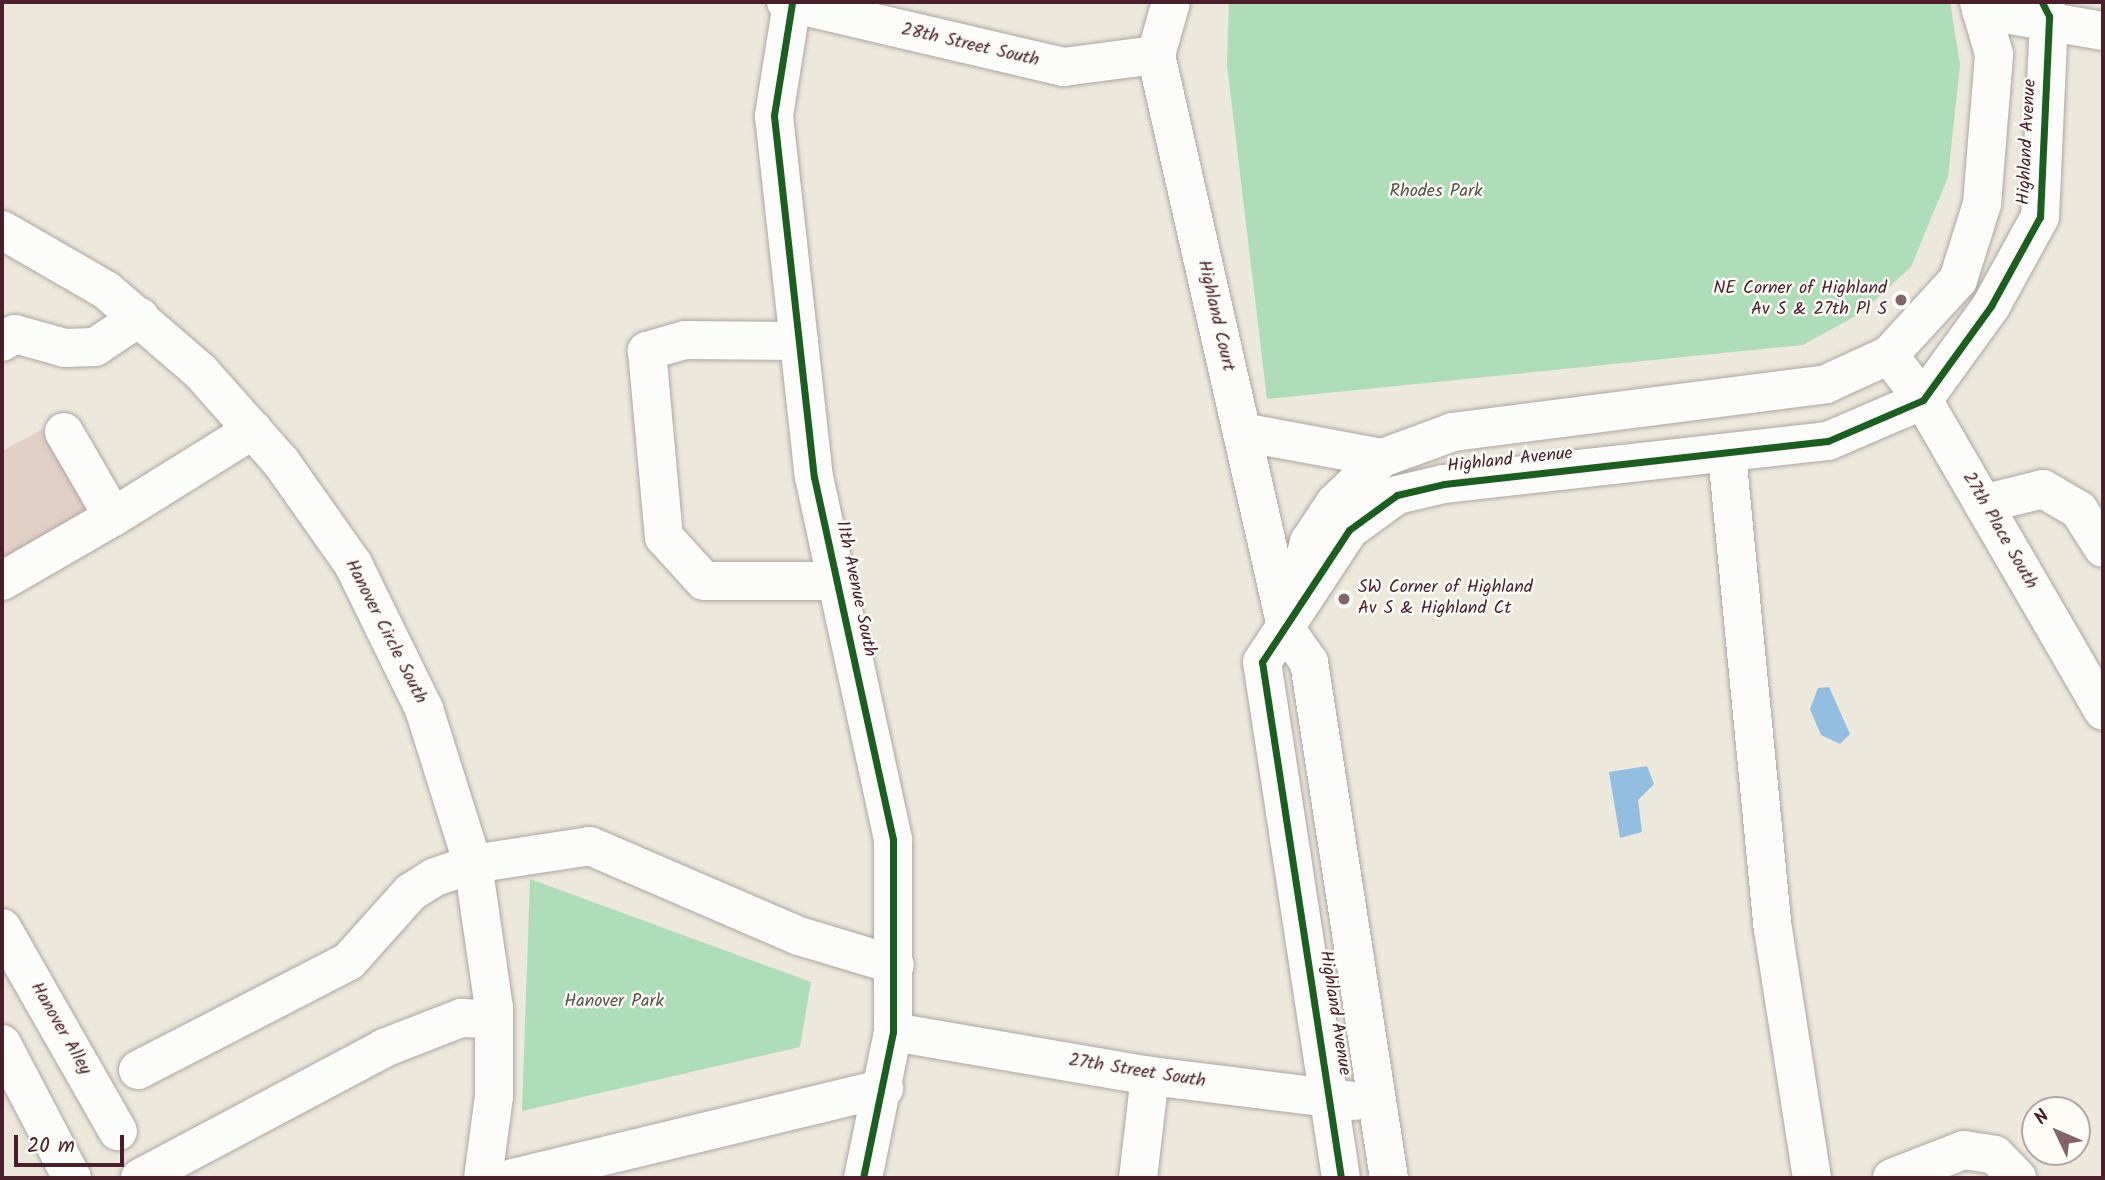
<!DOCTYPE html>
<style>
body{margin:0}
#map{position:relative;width:2105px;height:1180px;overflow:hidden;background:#ece8dc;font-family:Kalam,sans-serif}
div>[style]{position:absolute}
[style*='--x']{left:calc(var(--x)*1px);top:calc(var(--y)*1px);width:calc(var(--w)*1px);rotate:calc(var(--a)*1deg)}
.green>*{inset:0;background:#aeddb8}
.water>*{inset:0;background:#94bee0}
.building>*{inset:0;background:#e2cfc6}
.roads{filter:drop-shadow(0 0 2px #aea6a1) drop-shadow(0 0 2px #aea6a1)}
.minor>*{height:38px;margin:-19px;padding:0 19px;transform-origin:19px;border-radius:19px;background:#fcfcfa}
.cycleway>*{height:7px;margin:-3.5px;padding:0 3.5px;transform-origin:3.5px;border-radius:3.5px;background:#1b5e20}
.dots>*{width:19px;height:19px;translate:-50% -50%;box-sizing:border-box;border:4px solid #fdfcf7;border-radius:50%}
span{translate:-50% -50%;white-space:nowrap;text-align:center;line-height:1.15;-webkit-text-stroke:5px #fdfcf7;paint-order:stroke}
.street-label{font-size:18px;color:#4a1f2b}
.park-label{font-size:18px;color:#59554c}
.poi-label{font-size:18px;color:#4a1f2b}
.right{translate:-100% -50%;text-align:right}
.left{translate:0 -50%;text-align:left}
.frame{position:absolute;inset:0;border:4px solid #4a1f2b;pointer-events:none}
.north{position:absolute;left:2021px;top:1096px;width:70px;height:70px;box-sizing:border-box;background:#fdfcf7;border:2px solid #b5a4a5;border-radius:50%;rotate:314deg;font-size:19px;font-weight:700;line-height:28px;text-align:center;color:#4a1f2b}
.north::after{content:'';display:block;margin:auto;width:24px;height:32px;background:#836569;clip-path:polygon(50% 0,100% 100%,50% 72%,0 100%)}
.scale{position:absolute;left:14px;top:1135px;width:110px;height:32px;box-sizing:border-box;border:4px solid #4a1f2b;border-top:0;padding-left:9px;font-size:21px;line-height:24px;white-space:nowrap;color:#4a1f2b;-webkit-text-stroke:5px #fdfcf7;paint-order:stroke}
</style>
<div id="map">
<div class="green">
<i style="clip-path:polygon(1229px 2px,1950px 2px,1960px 65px,1948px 177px,1911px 267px,1861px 313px,1803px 345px,1267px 399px,1227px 65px)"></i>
<i style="clip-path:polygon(530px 879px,811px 982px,800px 1047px,522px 1111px)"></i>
</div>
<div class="water">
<i style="clip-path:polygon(1829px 687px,1850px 734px,1840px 744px,1821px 735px,1810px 709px,1818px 688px)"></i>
<i style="clip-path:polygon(1647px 766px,1654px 784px,1638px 800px,1642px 832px,1620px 838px,1609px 772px)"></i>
</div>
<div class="building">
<i style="clip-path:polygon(43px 429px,88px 513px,2px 560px,2px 451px)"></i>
</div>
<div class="roads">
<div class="minor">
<i style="--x:786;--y:2;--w:285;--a:13.2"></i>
<i style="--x:1063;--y:67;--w:94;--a:-7.4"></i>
<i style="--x:1171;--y:2;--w:55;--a:105.8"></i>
<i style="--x:1156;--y:55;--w:591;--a:77.19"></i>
<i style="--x:1287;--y:631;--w:38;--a:55"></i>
<i style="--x:1309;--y:662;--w:522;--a:81.19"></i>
<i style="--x:792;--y:3;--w:114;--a:99.1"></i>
<i style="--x:774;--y:116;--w:363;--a:83.7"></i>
<i style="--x:814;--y:477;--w:371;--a:77.7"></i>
<i style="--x:893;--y:839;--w:193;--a:90"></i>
<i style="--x:893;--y:1032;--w:149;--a:101.6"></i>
<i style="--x:1981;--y:10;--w:124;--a:9.8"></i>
<i style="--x:2;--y:230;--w:120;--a:30"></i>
<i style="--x:106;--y:290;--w:125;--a:40.8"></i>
<i style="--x:201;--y:372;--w:120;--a:48.4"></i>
<i style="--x:281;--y:462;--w:125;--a:54.8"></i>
<i style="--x:353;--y:564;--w:161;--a:63.9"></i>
<i style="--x:424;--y:709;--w:163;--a:72.5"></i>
<i style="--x:473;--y:864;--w:146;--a:81.7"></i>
<i style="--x:494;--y:1008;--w:88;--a:90"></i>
<i style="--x:494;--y:1096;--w:83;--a:97.6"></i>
<i style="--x:799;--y:341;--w:114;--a:-179.5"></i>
<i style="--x:685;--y:340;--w:40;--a:164"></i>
<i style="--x:647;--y:351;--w:187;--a:84.8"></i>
<i style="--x:664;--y:537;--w:59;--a:47.7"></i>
<i style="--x:704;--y:581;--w:133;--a:0"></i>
<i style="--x:2;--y:342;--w:15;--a:-32"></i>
<i style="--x:15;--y:334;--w:52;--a:15.6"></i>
<i style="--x:65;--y:348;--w:30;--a:-2"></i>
<i style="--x:95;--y:347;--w:54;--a:-33.7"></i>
<i style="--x:1889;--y:355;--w:56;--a:52.9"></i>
<i style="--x:1923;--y:400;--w:359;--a:59.9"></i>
<i style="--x:64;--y:432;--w:98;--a:60"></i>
<i style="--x:113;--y:517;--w:165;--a:-31.9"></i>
<i style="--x:1242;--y:432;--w:142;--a:10.5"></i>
<i style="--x:1727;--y:454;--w:477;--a:84.5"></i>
<i style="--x:1773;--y:929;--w:252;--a:81.1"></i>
<i style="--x:1983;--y:504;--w:62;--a:-14"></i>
<i style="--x:2043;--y:489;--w:42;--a:30.3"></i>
<i style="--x:2079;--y:510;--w:45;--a:57.7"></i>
<i style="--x:1302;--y:570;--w:29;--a:-76"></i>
<i style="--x:1309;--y:542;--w:47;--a:-56.3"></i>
<i style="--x:1335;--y:503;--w:65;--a:-43.8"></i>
<i style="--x:1382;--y:458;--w:76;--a:-20.1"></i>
<i style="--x:1453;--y:432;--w:376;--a:-7.3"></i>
<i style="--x:1826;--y:384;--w:69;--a:-24.7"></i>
<i style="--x:1889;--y:355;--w:102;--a:-47.4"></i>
<i style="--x:1958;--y:280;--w:80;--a:-72.5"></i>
<i style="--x:1982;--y:204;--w:150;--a:-85.4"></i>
<i style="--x:1994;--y:54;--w:54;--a:-106.1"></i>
<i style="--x:2;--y:581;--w:128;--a:-30"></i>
<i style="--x:2;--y:928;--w:234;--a:60.3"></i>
<i style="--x:893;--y:1032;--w:261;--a:9.7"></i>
<i style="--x:1150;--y:1076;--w:206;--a:7"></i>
<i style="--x:2;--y:1044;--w:151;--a:62.4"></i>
<i style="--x:138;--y:1070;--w:237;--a:-27.3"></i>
<i style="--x:349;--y:961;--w:93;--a:-48.1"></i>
<i style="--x:411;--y:892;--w:28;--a:-32"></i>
<i style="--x:435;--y:877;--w:40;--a:-18.9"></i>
<i style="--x:473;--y:864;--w:118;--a:-8.7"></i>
<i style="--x:590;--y:846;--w:228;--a:23.3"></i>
<i style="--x:799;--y:936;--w:100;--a:16.8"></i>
<i style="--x:140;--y:1178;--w:276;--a:-28"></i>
<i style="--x:384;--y:1048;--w:83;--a:-21.3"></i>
<i style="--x:461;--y:1018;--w:33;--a:2"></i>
<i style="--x:513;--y:1178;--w:382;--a:-13.6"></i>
<i style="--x:1138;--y:1178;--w:103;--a:-83.3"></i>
<i style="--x:1341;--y:1178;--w:522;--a:-98.7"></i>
<i style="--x:1262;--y:662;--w:158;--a:-56.6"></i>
<i style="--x:1349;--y:530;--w:59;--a:-36.1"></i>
<i style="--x:1397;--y:495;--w:48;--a:-13.2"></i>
<i style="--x:1444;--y:484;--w:386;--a:-6.4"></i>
<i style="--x:1828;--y:441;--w:103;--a:-23.3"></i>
<i style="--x:1923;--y:400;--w:116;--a:-54.1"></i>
<i style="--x:1991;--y:306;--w:102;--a:-61.2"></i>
<i style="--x:2040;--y:217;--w:201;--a:-87.4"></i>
<i style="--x:2049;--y:16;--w:16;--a:-117"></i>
<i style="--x:1892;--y:1178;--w:77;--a:-21.3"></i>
<i style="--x:1964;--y:1150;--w:31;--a:9"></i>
<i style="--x:1995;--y:1155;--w:32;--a:46"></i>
</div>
</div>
<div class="cycleway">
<i style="--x:792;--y:3;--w:114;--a:99.1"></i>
<i style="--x:774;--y:116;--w:363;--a:83.7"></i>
<i style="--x:814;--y:477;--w:371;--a:77.7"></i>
<i style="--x:893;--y:839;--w:193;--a:90"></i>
<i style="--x:893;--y:1032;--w:149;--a:101.6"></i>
<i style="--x:1341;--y:1178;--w:522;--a:-98.7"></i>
<i style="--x:1262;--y:662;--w:158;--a:-56.6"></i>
<i style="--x:1349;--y:530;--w:59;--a:-36.1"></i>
<i style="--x:1397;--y:495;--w:48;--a:-13.2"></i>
<i style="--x:1444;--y:484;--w:386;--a:-6.4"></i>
<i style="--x:1828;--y:441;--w:103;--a:-23.3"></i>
<i style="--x:1923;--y:400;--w:116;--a:-54.1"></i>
<i style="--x:1991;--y:306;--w:102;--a:-61.2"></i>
<i style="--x:2040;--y:217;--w:201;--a:-87.4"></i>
<i style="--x:2049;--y:16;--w:16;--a:-117"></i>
</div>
<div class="dots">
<i style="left:1901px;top:300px;background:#836569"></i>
<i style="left:1344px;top:599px;background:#836569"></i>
</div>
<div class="street-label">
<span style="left:970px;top:46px;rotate:13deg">28th Street South</span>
<span style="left:2028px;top:142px;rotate:-87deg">Highland Avenue</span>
<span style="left:1215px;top:316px;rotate:77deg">Highland Court</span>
<span style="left:1510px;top:461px;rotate:-6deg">Highland Avenue</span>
<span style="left:1999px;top:531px;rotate:60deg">27th Place South</span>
<span style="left:855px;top:589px;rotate:78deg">11th Avenue South</span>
<span style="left:385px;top:632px;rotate:63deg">Hanover Circle South</span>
<span style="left:1334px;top:1013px;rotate:81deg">Highland Avenue</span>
<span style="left:60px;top:1029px;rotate:60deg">Hanover Alley</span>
<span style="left:1137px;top:1072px;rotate:9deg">27th Street South</span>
</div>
<div class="park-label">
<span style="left:1436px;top:192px">Rhodes Park</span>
<span style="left:614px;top:1002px">Hanover Park</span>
</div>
<div class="poi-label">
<span class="right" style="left:1887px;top:300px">NE Corner of Highland<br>Av S &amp; 27th Pl S</span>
<span class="left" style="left:1358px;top:599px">SW Corner of Highland<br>Av S &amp; Highland Ct</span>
</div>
<div class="frame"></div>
<div class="north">N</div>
<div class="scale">20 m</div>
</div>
